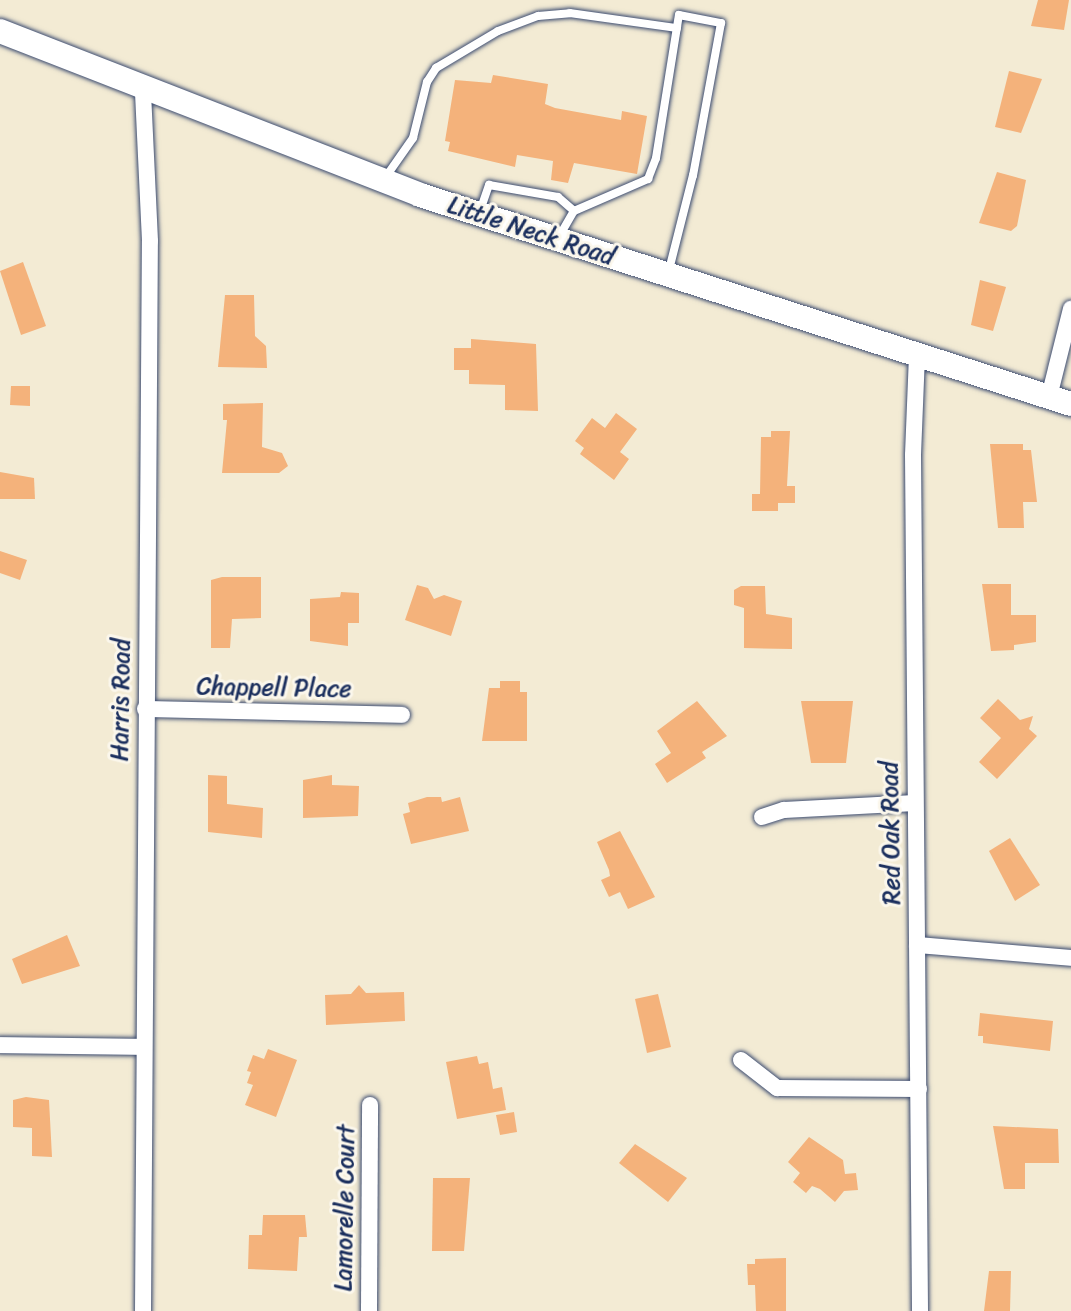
<!DOCTYPE html>
<style>
body{margin:0}
#map{position:relative;width:1071px;height:1311px;overflow:hidden;background:#f3ebd4;font-family:Sriracha,sans-serif}
div>[style]{position:absolute}
[style*='--x']{left:calc(var(--x)*1px);top:calc(var(--y)*1px);width:calc(var(--w)*1px);rotate:calc(var(--a)*1deg)}
.building>*{inset:0;background:#f4b27b}
.roads{filter:drop-shadow(0 0 2px #3b4b70) drop-shadow(0 0 2px #3b4b70)}
.lane>*{height:8px;margin:-4px;padding:0 4px;transform-origin:4px;border-radius:4px;background:#fff}
.street>*{height:16px;margin:-8px;padding:0 8px;transform-origin:8px;border-radius:8px;background:#fff}
.secondary>*{height:24px;margin:-12px;padding:0 12px;transform-origin:12px;border-radius:12px;background:#fff}
span{translate:-50% -50%;white-space:nowrap;text-align:center;line-height:1.15;-webkit-text-stroke:6px #fbf7ec;paint-order:stroke}
.street-label{font-size:24px;color:#1b2f5e}
</style>
<div id="map">
<div class="building">
<i style="clip-path:polygon(1038px 0,1069px 0,1064px 30px,1031px 26px)"></i>
<i style="clip-path:polygon(1009px 71px,1042px 79px,1021px 133px,995px 127px)"></i>
<i style="clip-path:polygon(493px 75px,548px 84px,545px 104px,555px 108px,621px 120px,622px 111px,647px 116px,637px 174px,574px 163px,568px 183px,551px 180px,553px 161px,517px 155px,515px 167px,448px 151px,450px 142px,445px 141px,455px 80px,491px 83px)"></i>
<i style="clip-path:polygon(997px 172px,1026px 180px,1017px 226px,1011px 231px,979px 223px)"></i>
<i style="clip-path:polygon(23px 262px,46px 326px,21px 335px,0 271px)"></i>
<i style="clip-path:polygon(980px 280px,1006px 287px,993px 331px,971px 325px)"></i>
<i style="clip-path:polygon(225px 295px,254px 295px,255px 336px,266px 346px,267px 368px,218px 367px)"></i>
<i style="clip-path:polygon(471px 339px,536px 344px,538px 411px,505px 410px,505px 385px,469px 384px,469px 370px,454px 370px,454px 348px,471px 348px)"></i>
<i style="clip-path:polygon(11px 386px,30px 386px,30px 406px,10px 405px)"></i>
<i style="clip-path:polygon(263px 403px,262px 447px,282px 453px,288px 466px,279px 473px,222px 473px,227px 420px,223px 420px,223px 404px)"></i>
<i style="clip-path:polygon(616px 413px,637px 429px,620px 452px,629px 459px,614px 480px,580px 454px,584px 448px,575px 441px,592px 418px,605px 428px)"></i>
<i style="clip-path:polygon(771px 431px,790px 431px,787px 486px,795px 486px,795px 503px,778px 503px,778px 511px,752px 511px,752px 494px,760px 494px,761px 437px,771px 437px)"></i>
<i style="clip-path:polygon(990px 444px,1023px 444px,1023px 450px,1031px 450px,1037px 502px,1023px 502px,1024px 528px,998px 528px)"></i>
<i style="clip-path:polygon(0 472px,34px 478px,35px 499px,0 499px)"></i>
<i style="clip-path:polygon(0 551px,27px 560px,20px 580px,0 573px)"></i>
<i style="clip-path:polygon(222px 577px,261px 577px,261px 618px,232px 619px,230px 648px,211px 648px,211px 580px)"></i>
<i style="clip-path:polygon(982px 584px,1011px 584px,1011px 615px,1036px 615px,1036px 642px,1014px 645px,1014px 650px,991px 651px)"></i>
<i style="clip-path:polygon(417px 585px,428px 588px,434px 599px,444px 595px,462px 601px,451px 636px,405px 620px)"></i>
<i style="clip-path:polygon(741px 586px,765px 586px,766px 614px,792px 618px,792px 649px,744px 648px,744px 608px,734px 605px,734px 590px)"></i>
<i style="clip-path:polygon(341px 592px,359px 593px,359px 623px,348px 623px,348px 646px,310px 641px,310px 599px,340px 597px)"></i>
<i style="clip-path:polygon(500px 681px,520px 681px,520px 692px,527px 692px,527px 741px,482px 741px,489px 688px,500px 688px)"></i>
<i style="clip-path:polygon(998px 699px,1020px 720px,1033px 716px,1029px 729px,1037px 736px,997px 779px,979px 762px,1001px 738px,980px 718px)"></i>
<i style="clip-path:polygon(697px 701px,727px 736px,702px 752px,706px 758px,667px 783px,655px 764px,671px 753px,657px 731px)"></i>
<i style="clip-path:polygon(801px 701px,853px 701px,846px 763px,811px 763px)"></i>
<i style="clip-path:polygon(208px 775px,227px 776px,227px 804px,263px 808px,262px 838px,208px 832px)"></i>
<i style="clip-path:polygon(332px 775px,332px 785px,359px 786px,358px 816px,303px 818px,303px 780px)"></i>
<i style="clip-path:polygon(427px 797px,441px 797px,442px 802px,460px 797px,469px 831px,411px 844px,403px 814px,410px 812px,408px 803px)"></i>
<i style="clip-path:polygon(620px 831px,655px 897px,628px 909px,620px 892px,609px 897px,601px 880px,610px 876px,609px 870px,597px 842px)"></i>
<i style="clip-path:polygon(1010px 838px,1040px 885px,1015px 901px,989px 851px)"></i>
<i style="clip-path:polygon(67px 935px,80px 966px,22px 984px,12px 959px)"></i>
<i style="clip-path:polygon(359px 985px,366px 993px,404px 992px,405px 1021px,326px 1025px,325px 995px,351px 994px)"></i>
<i style="clip-path:polygon(658px 994px,671px 1047px,647px 1053px,635px 999px)"></i>
<i style="clip-path:polygon(980px 1013px,1053px 1021px,1050px 1051px,983px 1043px,983px 1036px,978px 1036px)"></i>
<i style="clip-path:polygon(268px 1049px,297px 1060px,276px 1117px,245px 1105px,253px 1085px,247px 1083px,251px 1072px,247px 1071px,253px 1055px,264px 1059px)"></i>
<i style="clip-path:polygon(477px 1056px,479px 1064px,488px 1062px,493px 1089px,502px 1087px,506px 1110px,457px 1119px,446px 1062px)"></i>
<i style="clip-path:polygon(26px 1097px,49px 1100px,52px 1157px,32px 1156px,32px 1128px,13px 1127px,13px 1100px)"></i>
<i style="clip-path:polygon(514px 1112px,517px 1132px,500px 1135px,496px 1115px)"></i>
<i style="clip-path:polygon(993px 1126px,1058px 1129px,1059px 1163px,1025px 1163px,1025px 1189px,1004px 1189px)"></i>
<i style="clip-path:polygon(809px 1137px,843px 1160px,845px 1174px,856px 1173px,858px 1190px,844px 1191px,835px 1202px,820px 1189px,812px 1186px,806px 1193px,793px 1182px,800px 1173px,788px 1162px)"></i>
<i style="clip-path:polygon(635px 1144px,687px 1178px,668px 1202px,619px 1163px)"></i>
<i style="clip-path:polygon(433px 1178px,470px 1178px,464px 1251px,432px 1251px)"></i>
<i style="clip-path:polygon(263px 1215px,305px 1215px,307px 1237px,299px 1237px,297px 1271px,248px 1269px,249px 1235px,262px 1235px)"></i>
<i style="clip-path:polygon(786px 1258px,786px 1311px,756px 1311px,755px 1285px,748px 1285px,747px 1264px,755px 1264px,755px 1259px)"></i>
<i style="clip-path:polygon(989px 1271px,1011px 1271px,1010px 1311px,984px 1311px)"></i>
</div>
<div class="roads">
<div class="lane">
<i style="--x:385;--y:178;--w:49;--a:-55"></i>
<i style="--x:413;--y:138;--w:58;--a:-76"></i>
<i style="--x:427;--y:82;--w:17;--a:-57"></i>
<i style="--x:436;--y:68;--w:72;--a:-30.8"></i>
<i style="--x:498;--y:31;--w:43;--a:-20.6"></i>
<i style="--x:538;--y:16;--w:32;--a:-5"></i>
<i style="--x:570;--y:13;--w:108;--a:8"></i>
<i style="--x:480;--y:211;--w:28;--a:-71"></i>
<i style="--x:489;--y:185;--w:70;--a:9.9"></i>
<i style="--x:558;--y:197;--w:21;--a:41"></i>
<i style="--x:560;--y:235;--w:28;--a:-60"></i>
<i style="--x:574;--y:211;--w:81;--a:-23.4"></i>
<i style="--x:648;--y:179;--w:22;--a:-69"></i>
<i style="--x:656;--y:158;--w:145;--a:-80.9"></i>
<i style="--x:679;--y:15;--w:43;--a:10.8"></i>
<i style="--x:721;--y:23;--w:155;--a:100.4"></i>
<i style="--x:693;--y:175;--w:98;--a:104.2"></i>
</div>
<div class="street">
<i style="--x:917;--y:355;--w:100;--a:92.3"></i>
<i style="--x:913;--y:455;--w:856;--a:89.53"></i>
<i style="--x:1049;--y:397;--w:91;--a:-76"></i>
<i style="--x:145;--y:709;--w:257;--a:1.3"></i>
<i style="--x:762;--y:817;--w:23;--a:-18"></i>
<i style="--x:784;--y:810;--w:131;--a:-3.1"></i>
<i style="--x:917;--y:945;--w:155;--a:4.8"></i>
<i style="--x:0;--y:1045;--w:144;--a:0.8"></i>
<i style="--x:741;--y:1060;--w:46;--a:37.9"></i>
<i style="--x:777;--y:1088;--w:142;--a:0.4"></i>
<i style="--x:143;--y:1311;--w:1070;--a:-89.63"></i>
<i style="--x:150;--y:241;--w:151;--a:-92.7"></i>
<i style="--x:369;--y:1311;--w:206;--a:-89.7"></i>
</div>
<div class="secondary">
<i style="--x:0;--y:31;--w:451;--a:21.3"></i>
<i style="--x:420;--y:195;--w:684;--a:17.8"></i>
</div>
</div>
<div class="street-label">
<span style="left:531px;top:231px;rotate:18deg">Little Neck Road</span>
<span style="left:274px;top:688px;rotate:1deg">Chappell Place</span>
<span style="left:121px;top:700px;rotate:-89deg">Harris Road</span>
<span style="left:891px;top:833px;rotate:-91deg">Red Oak Road</span>
<span style="left:345px;top:1208px;rotate:-89deg">Lamorelle Court</span>
</div>
</div>
